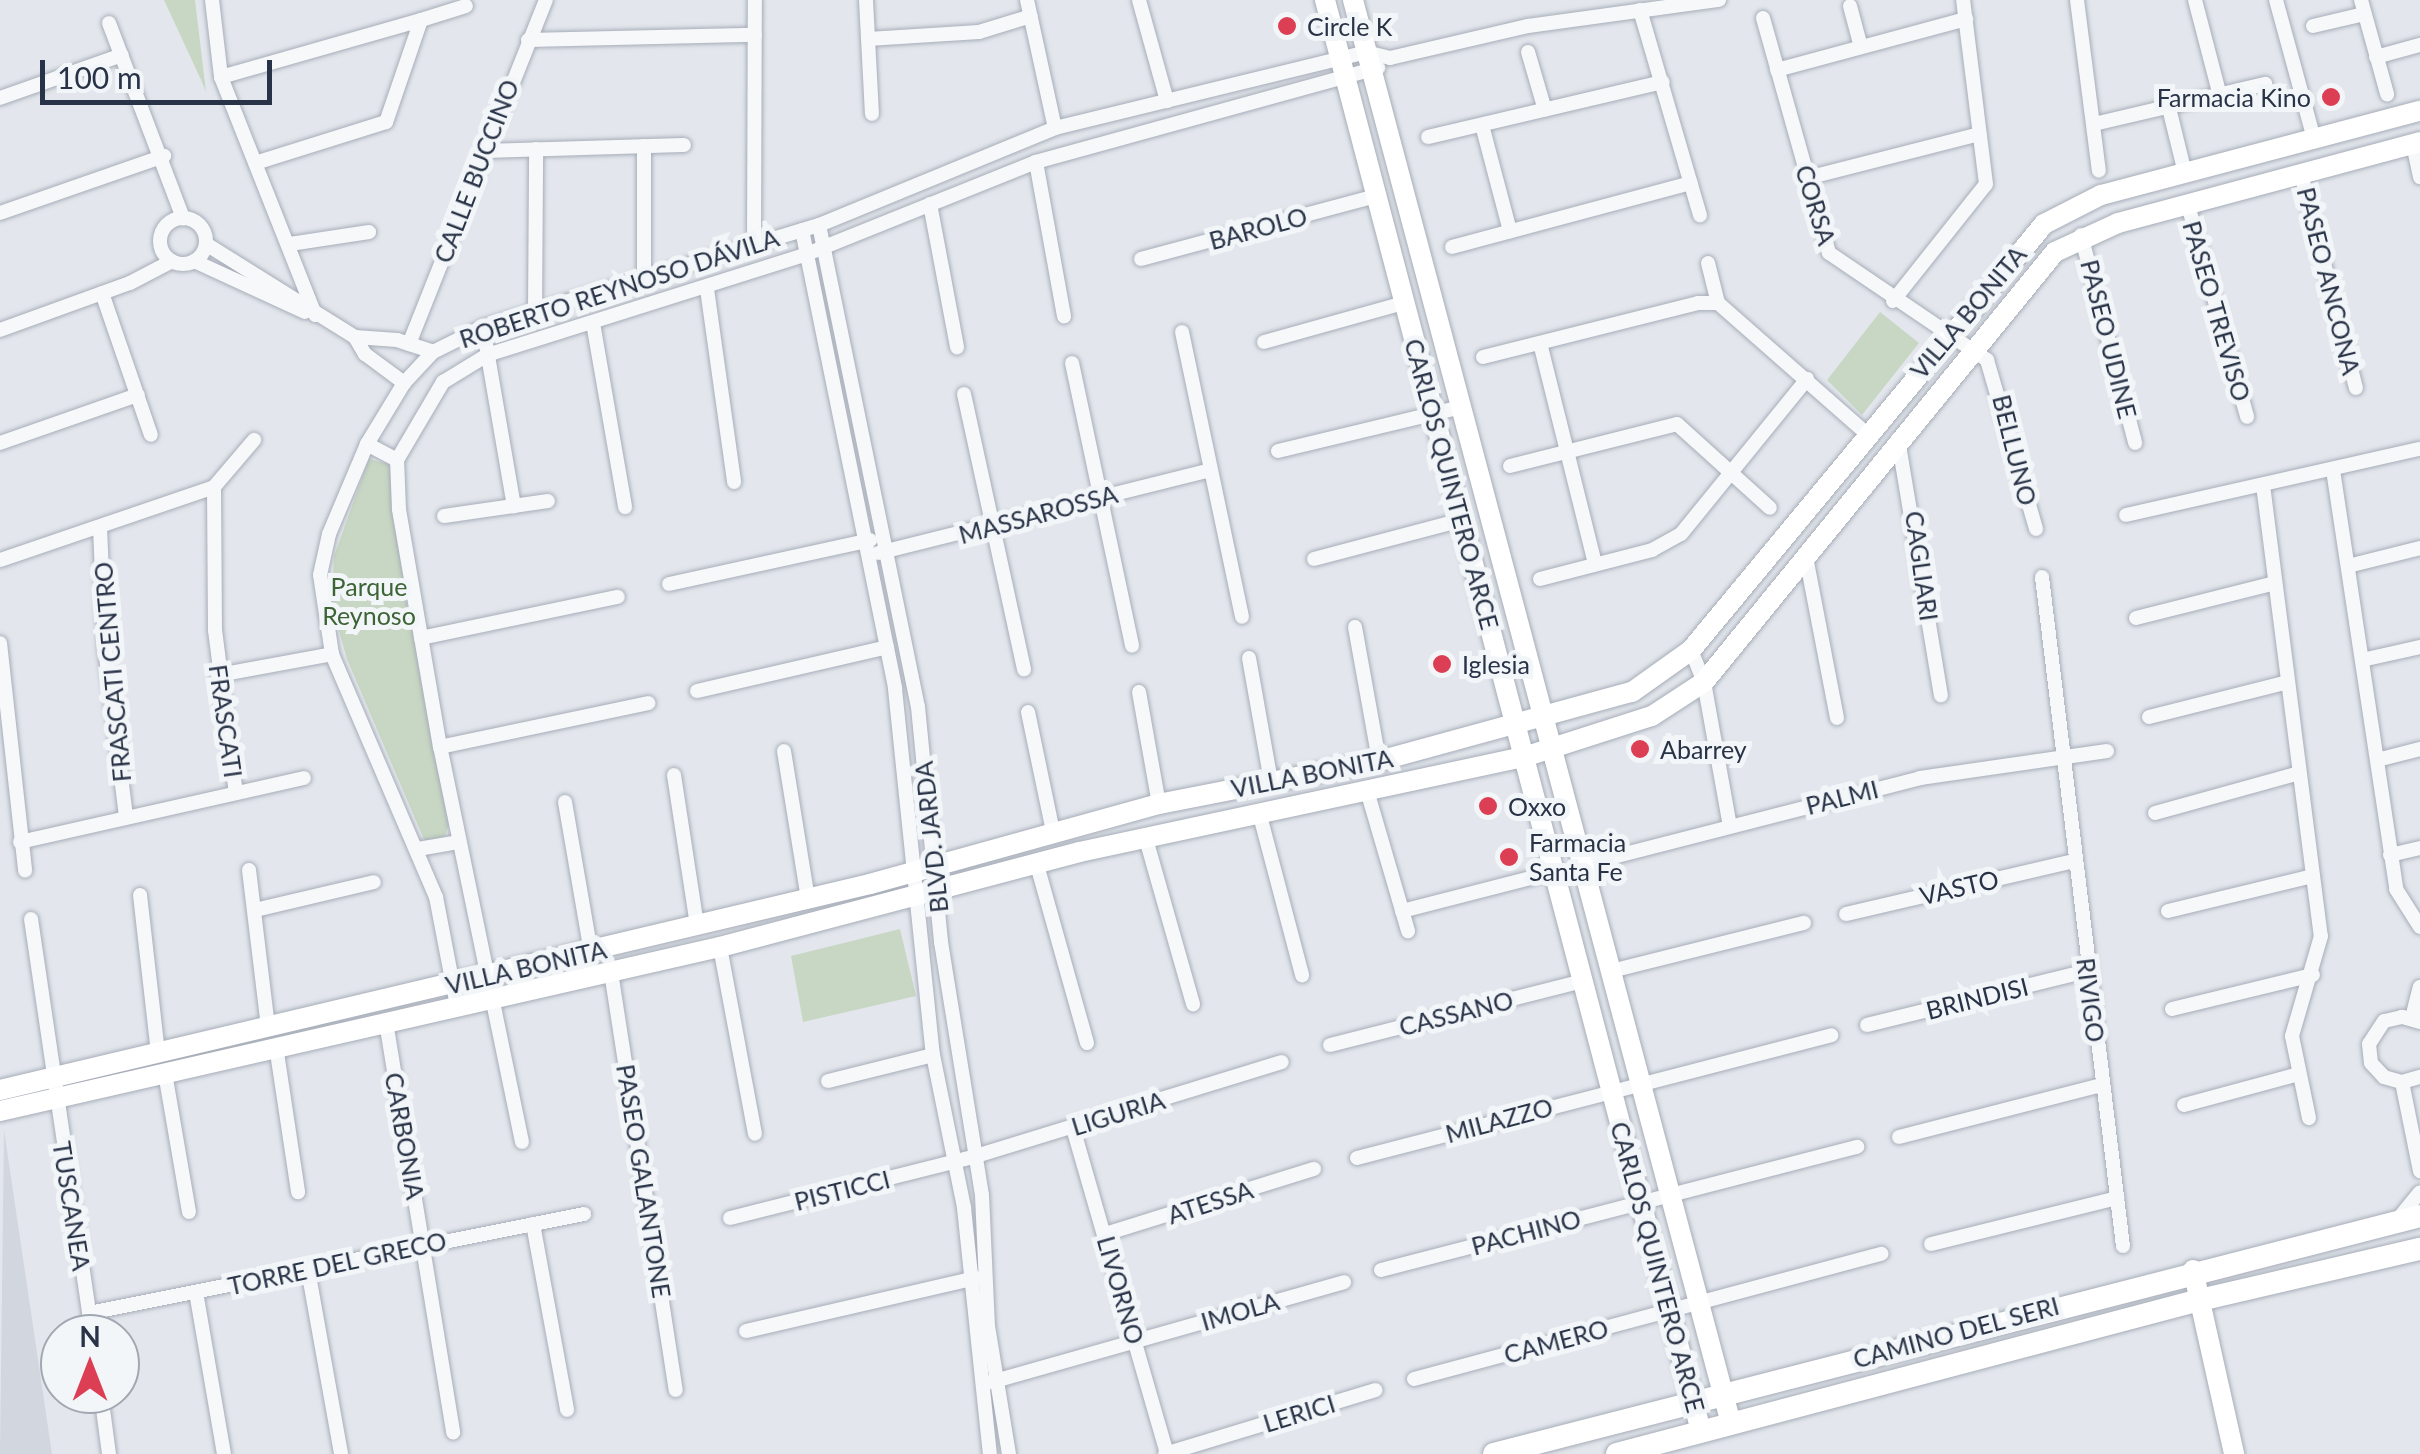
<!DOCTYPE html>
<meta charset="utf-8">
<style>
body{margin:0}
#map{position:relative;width:2420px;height:1454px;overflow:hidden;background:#e3e7ed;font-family:Lato,sans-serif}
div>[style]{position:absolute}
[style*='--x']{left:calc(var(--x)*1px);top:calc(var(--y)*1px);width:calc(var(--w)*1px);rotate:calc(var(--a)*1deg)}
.built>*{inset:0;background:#d1d6df}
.green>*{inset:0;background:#c8d7c3}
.roads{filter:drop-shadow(0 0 2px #a7adb8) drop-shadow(0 0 2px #a7adb8)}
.street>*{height:14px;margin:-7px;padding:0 7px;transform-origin:7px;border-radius:7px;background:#f7f8fa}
.street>.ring{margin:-7px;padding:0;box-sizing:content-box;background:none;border:14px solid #f7f8fa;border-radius:50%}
.secondary>*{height:20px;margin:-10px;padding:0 10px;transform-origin:10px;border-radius:10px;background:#fff}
.primary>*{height:22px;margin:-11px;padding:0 11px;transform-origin:11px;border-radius:11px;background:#fff}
.dots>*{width:28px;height:28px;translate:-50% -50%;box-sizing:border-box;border:5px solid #f3f6f9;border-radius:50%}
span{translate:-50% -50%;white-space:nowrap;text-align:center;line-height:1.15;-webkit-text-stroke:10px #f3f6f9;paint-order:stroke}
.poi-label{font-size:25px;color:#293347}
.left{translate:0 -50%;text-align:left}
.right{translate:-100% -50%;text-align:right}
.street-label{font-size:25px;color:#293347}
.park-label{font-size:25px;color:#3d6435}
.north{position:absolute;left:40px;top:1314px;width:100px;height:100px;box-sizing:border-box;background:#f3f6f9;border:2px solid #a2a8b2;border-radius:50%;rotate:0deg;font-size:28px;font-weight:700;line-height:40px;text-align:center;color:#293347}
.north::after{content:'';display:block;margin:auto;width:35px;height:45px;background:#dc3e54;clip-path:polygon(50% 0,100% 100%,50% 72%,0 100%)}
.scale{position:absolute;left:40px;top:60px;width:232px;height:45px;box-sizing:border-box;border:5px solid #293347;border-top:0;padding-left:12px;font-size:30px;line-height:35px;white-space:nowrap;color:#293347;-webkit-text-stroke:8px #f3f6f9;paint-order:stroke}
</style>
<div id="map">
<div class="built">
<i style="clip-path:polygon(4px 1130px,52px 1454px,0 1454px)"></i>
</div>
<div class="green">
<i style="clip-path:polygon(164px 0,195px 0,206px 92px,202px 82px)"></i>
<i style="clip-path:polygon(1880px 312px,1919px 343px,1862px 415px,1827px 380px)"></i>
<i style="clip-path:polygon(369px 459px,389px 464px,396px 476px,404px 590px,451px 818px,445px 836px,426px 844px,347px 659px,332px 606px,334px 556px)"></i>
<i style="clip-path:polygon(900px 929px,916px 996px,803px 1022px,791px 956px)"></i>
</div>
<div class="roads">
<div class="street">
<i style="--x:212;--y:0;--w:78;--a:83.3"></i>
<i style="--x:221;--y:77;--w:256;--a:68.4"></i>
<i style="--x:866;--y:0;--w:114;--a:87"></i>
<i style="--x:1027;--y:0;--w:131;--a:77.7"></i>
<i style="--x:1139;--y:0;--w:105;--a:74.5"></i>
<i style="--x:2077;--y:0;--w:172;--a:82.7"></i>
<i style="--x:2195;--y:0;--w:99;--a:75.4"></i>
<i style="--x:2276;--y:0;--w:144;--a:74.7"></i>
<i style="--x:2361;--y:0;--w:98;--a:74.5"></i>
<i style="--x:1850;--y:6;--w:42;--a:75"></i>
<i style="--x:1640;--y:10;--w:214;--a:73.7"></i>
<i style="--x:1763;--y:18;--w:244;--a:74.3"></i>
<i style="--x:1829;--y:253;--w:191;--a:34.1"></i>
<i style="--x:1987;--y:360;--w:176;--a:73.8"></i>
<i style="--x:421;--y:20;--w:47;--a:-17.3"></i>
<i style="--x:109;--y:23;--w:209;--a:69.2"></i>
<i style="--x:2313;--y:26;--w:52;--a:-13.2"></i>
<i style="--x:868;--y:39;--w:111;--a:-3.6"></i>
<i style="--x:979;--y:32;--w:54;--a:-17.1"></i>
<i style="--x:528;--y:40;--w:227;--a:-1.3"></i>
<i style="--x:1528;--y:52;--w:60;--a:73.7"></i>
<i style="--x:2376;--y:57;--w:46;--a:-15.3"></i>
<i style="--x:1777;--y:70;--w:196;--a:-15.1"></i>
<i style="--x:221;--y:77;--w:208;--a:-15.9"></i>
<i style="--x:421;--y:20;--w:108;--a:108.9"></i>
<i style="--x:386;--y:122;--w:137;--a:162.6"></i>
<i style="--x:0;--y:98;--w:129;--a:-19.4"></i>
<i style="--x:2169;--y:108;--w:67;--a:76.2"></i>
<i style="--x:2094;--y:124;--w:176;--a:-13.2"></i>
<i style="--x:1482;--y:125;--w:110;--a:75.2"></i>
<i style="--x:1428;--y:137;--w:241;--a:-13.2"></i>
<i style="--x:2413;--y:144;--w:34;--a:78"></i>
<i style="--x:644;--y:146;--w:135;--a:90"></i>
<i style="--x:483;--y:151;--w:201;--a:-1.7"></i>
<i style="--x:1036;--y:162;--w:157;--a:79.7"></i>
<i style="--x:2301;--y:174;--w:221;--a:75.6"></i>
<i style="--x:1807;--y:178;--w:178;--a:-14.3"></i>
<i style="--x:930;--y:204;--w:146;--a:79.3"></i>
<i style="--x:2188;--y:205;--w:220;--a:74.4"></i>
<i style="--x:0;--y:213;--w:174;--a:-19.2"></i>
<i class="ring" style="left:160px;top:218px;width:32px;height:32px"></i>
<i style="--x:819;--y:225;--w:492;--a:78.4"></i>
<i style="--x:918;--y:707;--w:236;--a:84.4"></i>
<i style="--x:941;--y:942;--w:256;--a:80.8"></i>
<i style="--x:982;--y:1195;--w:131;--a:87.4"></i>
<i style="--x:988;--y:1326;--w:130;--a:80.7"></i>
<i style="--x:802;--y:230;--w:468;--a:78.5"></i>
<i style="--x:895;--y:689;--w:368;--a:84.1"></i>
<i style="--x:933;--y:1055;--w:156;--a:78.5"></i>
<i style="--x:964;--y:1208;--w:247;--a:84"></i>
<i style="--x:2081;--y:235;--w:215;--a:75.4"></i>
<i style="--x:206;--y:244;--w:176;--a:32"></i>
<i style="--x:355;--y:337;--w:42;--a:4.1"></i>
<i style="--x:397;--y:340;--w:38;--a:18"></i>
<i style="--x:290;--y:244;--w:80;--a:-8.6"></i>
<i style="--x:754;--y:245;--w:245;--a:-89.8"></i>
<i style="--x:1452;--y:247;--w:247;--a:-15"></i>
<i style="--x:1141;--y:259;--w:243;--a:-15"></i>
<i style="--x:194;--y:261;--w:122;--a:24.7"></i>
<i style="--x:1708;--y:263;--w:41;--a:76"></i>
<i style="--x:1718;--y:303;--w:198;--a:41.3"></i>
<i style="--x:707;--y:289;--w:195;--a:82"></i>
<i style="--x:102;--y:293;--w:150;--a:71"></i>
<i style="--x:1893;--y:301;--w:149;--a:-51.5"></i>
<i style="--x:1986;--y:184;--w:185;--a:-97.1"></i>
<i style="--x:535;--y:312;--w:163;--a:-89.6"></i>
<i style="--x:593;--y:323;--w:187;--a:80.1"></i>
<i style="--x:483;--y:327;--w:182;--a:80.2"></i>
<i style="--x:0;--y:330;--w:138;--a:-19.9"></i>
<i style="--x:130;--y:283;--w:47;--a:-27.6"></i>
<i style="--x:1182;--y:332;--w:291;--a:78.1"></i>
<i style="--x:355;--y:337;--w:20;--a:60"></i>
<i style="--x:365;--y:354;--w:49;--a:36.6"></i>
<i style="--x:1264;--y:342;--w:145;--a:-15.6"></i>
<i style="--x:1540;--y:343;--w:228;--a:76"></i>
<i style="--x:409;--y:344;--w:370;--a:-68.3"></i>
<i style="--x:1483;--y:357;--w:222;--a:-14.1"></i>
<i style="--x:1698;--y:303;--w:20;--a:0"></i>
<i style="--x:1072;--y:363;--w:289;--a:78"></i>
<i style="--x:964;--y:394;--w:282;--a:77.7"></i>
<i style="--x:1898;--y:439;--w:260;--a:80.5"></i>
<i style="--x:0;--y:443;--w:146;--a:-19.2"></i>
<i style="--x:367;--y:444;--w:34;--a:28"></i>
<i style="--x:1278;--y:451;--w:188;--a:-13.5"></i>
<i style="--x:1510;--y:466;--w:172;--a:-14.1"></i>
<i style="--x:1677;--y:424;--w:125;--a:42.1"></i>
<i style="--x:2333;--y:470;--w:424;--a:81.4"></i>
<i style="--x:2396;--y:889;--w:45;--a:57.7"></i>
<i style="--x:2263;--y:485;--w:455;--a:82.7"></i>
<i style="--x:2321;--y:936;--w:104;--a:106.2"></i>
<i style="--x:2292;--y:1036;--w:84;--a:78.3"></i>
<i style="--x:214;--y:487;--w:143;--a:89.6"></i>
<i style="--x:215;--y:630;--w:164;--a:82.7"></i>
<i style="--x:2126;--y:515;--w:301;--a:-12.7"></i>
<i style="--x:444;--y:516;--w:105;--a:-8.2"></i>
<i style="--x:100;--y:527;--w:121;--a:87.6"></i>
<i style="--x:105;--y:648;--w:169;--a:82.9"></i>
<i style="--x:878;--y:553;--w:340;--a:-14"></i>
<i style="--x:1806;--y:557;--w:164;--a:79.1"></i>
<i style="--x:1314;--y:559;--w:153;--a:-14.8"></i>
<i style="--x:0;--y:560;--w:226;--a:-18.8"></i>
<i style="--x:214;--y:487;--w:62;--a:-49.6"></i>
<i style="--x:2348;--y:566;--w:74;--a:-14"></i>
<i style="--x:2042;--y:577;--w:674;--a:83.1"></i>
<i style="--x:1540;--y:579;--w:116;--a:-14.5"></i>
<i style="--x:1652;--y:550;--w:33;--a:-29"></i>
<i style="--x:1681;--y:534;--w:200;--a:-50.9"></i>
<i style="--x:669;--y:584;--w:206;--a:-12.3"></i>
<i style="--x:2136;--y:618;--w:143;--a:-14.1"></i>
<i style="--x:1355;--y:627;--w:136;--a:79.8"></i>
<i style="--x:421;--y:638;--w:201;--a:-11.8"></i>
<i style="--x:0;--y:643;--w:229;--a:83.7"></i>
<i style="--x:1691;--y:650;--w:35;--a:68"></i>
<i style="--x:1704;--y:682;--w:146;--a:79.8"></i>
<i style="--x:1249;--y:658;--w:125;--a:79.9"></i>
<i style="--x:2362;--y:660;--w:59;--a:-12.6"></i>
<i style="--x:218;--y:675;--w:116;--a:-10.4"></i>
<i style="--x:697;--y:691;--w:195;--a:-13"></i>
<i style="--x:1139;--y:692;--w:114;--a:79.9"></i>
<i style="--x:1028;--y:712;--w:123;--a:78.2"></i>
<i style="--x:2149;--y:717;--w:143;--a:-14.1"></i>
<i style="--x:440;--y:747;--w:213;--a:-11.9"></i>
<i style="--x:784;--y:751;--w:150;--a:80.8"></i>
<i style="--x:2377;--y:760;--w:44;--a:-14.3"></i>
<i style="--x:674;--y:775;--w:153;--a:81.3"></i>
<i style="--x:1368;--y:794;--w:143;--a:73.7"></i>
<i style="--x:565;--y:802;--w:152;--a:80.2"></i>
<i style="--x:1259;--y:812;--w:169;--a:75.2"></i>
<i style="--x:2155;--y:813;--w:149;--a:-15.5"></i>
<i style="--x:1146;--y:839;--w:172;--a:74.1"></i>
<i style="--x:20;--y:842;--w:291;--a:-12.7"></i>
<i style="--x:418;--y:849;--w:42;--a:-9.7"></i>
<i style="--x:2390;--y:855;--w:31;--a:-13"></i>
<i style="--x:1037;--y:865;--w:185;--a:74.3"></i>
<i style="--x:1582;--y:865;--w:349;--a:-14.4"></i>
<i style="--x:1920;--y:778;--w:189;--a:-8.2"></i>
<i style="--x:249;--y:870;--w:157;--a:83.1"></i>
<i style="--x:140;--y:895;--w:159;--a:83.5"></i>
<i style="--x:255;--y:910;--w:122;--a:-13.2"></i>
<i style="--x:1402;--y:911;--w:157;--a:-14.4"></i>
<i style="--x:2168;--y:911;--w:149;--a:-13.6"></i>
<i style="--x:1846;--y:914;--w:233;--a:-13.1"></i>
<i style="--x:31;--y:919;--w:419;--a:81.6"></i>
<i style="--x:720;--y:947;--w:190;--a:79.4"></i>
<i style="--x:1611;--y:971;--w:199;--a:-14"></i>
<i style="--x:611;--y:972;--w:423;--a:81.2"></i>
<i style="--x:457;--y:1006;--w:111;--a:-100.9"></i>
<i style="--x:436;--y:897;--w:264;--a:-113.2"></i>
<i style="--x:332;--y:654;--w:80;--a:-98.6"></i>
<i style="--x:320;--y:575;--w:42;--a:-77.6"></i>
<i style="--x:329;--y:534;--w:98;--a:-67.1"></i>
<i style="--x:367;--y:444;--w:71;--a:-58.8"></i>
<i style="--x:404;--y:383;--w:42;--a:-46.9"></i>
<i style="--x:433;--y:352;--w:56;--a:-26.6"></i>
<i style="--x:483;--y:327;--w:351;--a:-16.9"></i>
<i style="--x:819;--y:225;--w:255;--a:-22.3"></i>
<i style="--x:1055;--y:128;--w:320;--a:-13.7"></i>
<i style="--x:1366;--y:52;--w:25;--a:14"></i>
<i style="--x:1390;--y:58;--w:142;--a:-13.1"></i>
<i style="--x:1528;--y:26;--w:193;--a:-7.8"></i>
<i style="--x:2172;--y:1009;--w:145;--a:-13.6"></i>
<i style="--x:2412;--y:1018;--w:32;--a:-76"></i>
<i style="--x:386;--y:1022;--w:416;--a:80.7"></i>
<i style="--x:2420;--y:1022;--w:19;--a:-164"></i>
<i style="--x:2402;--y:1017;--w:18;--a:167"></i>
<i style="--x:2384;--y:1021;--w:27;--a:123"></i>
<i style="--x:2369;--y:1044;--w:19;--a:84"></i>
<i style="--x:2371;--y:1063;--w:19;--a:47"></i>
<i style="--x:2384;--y:1077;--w:19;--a:16"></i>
<i style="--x:2402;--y:1082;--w:19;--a:-16"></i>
<i style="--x:1867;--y:1025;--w:227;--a:-13.8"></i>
<i style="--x:1330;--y:1045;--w:261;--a:-14.2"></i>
<i style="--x:276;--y:1046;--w:148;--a:81.4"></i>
<i style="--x:165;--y:1073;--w:141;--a:80.2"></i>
<i style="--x:828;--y:1081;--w:108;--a:-13.9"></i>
<i style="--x:2402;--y:1082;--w:91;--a:78.6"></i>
<i style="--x:2184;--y:1105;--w:119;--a:-15.1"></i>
<i style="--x:1073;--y:1128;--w:339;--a:73.9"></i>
<i style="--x:1899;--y:1137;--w:210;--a:-14.4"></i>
<i style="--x:522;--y:1142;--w:403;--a:-101.7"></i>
<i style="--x:440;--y:747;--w:242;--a:-99.8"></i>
<i style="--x:399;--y:509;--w:49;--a:-92.3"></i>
<i style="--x:397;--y:460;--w:91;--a:-59.5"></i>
<i style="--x:443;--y:382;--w:52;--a:-31.5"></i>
<i style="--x:487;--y:355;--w:336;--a:-17.5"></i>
<i style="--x:807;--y:254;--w:247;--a:-21.9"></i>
<i style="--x:1036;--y:162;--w:355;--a:-15.4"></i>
<i style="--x:1357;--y:1158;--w:490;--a:-14.5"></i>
<i style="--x:730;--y:1218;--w:251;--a:-14.1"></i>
<i style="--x:973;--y:1157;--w:323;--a:-17.1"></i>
<i style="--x:2399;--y:1218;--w:33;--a:-51"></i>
<i style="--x:533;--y:1224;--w:189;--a:79.6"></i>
<i style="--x:1105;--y:1234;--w:219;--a:-17.3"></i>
<i style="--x:1931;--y:1244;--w:192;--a:-13.9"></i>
<i style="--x:308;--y:1270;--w:187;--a:79.8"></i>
<i style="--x:1381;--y:1270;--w:492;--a:-14.5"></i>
<i style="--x:196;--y:1292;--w:164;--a:80.2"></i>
<i style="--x:89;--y:1313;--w:505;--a:-11.31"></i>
<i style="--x:746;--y:1331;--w:236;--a:-13"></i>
<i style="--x:1414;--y:1379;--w:484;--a:-15"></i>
<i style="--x:991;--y:1382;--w:367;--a:-15.8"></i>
<i style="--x:101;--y:1394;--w:61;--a:82.4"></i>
<i style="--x:1165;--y:1454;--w:220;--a:-16.9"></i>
</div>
<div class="secondary">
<i style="--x:1325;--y:0;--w:1480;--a:75.28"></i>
<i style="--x:1353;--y:0;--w:1473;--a:75.13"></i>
<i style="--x:0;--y:1090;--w:894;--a:-13.32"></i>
<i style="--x:870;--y:884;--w:300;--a:-15.5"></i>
<i style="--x:1159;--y:804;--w:224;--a:-11.1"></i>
<i style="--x:1379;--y:761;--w:262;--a:-15.3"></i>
<i style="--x:1632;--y:692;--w:72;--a:-35.4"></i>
<i style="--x:1691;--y:650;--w:553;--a:-50.35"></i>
<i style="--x:2044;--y:224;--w:64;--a:-27"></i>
<i style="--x:2101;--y:195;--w:330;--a:-14.8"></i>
<i style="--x:0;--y:1111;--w:738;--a:-12.83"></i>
<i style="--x:720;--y:947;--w:372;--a:-14.8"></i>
<i style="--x:1080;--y:852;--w:454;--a:-12.1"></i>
<i style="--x:1524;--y:757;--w:134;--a:-17.8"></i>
<i style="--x:1652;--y:716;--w:62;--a:-33.2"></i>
<i style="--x:1704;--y:682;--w:555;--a:-50.78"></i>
<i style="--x:2055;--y:252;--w:69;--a:-24.7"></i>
<i style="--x:2118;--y:223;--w:313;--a:-15"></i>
<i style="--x:2193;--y:1270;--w:189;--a:77.4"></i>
</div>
<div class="primary">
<i style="--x:1494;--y:1454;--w:956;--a:-14.41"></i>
<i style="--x:1617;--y:1454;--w:603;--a:-14.8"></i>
<i style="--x:2200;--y:1300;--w:226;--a:-13.1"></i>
</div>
</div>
<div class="dots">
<i style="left:1287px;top:26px;background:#dc3e54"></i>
<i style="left:2331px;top:97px;background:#dc3e54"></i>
<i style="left:1442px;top:664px;background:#dc3e54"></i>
<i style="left:1640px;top:749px;background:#dc3e54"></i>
<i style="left:1488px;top:806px;background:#dc3e54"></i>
<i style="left:1509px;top:857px;background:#dc3e54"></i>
</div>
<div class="poi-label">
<span class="left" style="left:1307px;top:26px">Circle K</span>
<span class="right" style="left:2311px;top:97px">Farmacia Kino</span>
<span class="left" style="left:1462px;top:664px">Iglesia</span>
<span class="left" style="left:1660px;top:749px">Abarrey</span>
<span class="left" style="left:1508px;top:806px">Oxxo</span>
<span class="left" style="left:1529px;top:857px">Farmacia<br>Santa Fe</span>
</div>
<div class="street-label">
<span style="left:476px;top:171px;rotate:-69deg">CALLE BUCCINO</span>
<span style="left:1816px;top:205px;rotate:73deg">CORSA</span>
<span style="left:1258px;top:228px;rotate:-15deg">BAROLO</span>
<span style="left:2329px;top:281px;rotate:76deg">PASEO ANCONA</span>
<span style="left:619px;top:288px;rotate:-18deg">ROBERTO REYNOSO DÁVILA</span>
<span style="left:2217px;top:311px;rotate:74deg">PASEO TREVISO</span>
<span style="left:1968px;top:312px;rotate:-50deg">VILLA BONITA</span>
<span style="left:2109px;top:339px;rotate:76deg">PASEO UDINE</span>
<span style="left:2015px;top:450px;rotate:76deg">BELLUNO</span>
<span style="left:1452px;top:484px;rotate:75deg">CARLOS QUINTERO ARCE</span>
<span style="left:1038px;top:514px;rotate:-15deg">MASSAROSSA</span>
<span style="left:1922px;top:566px;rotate:82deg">CAGLIARI</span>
<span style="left:112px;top:672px;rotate:-95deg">FRASCATI CENTRO</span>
<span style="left:226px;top:721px;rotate:82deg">FRASCATI</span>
<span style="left:1312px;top:773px;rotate:-11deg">VILLA BONITA</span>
<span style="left:1842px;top:797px;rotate:-14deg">PALMI</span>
<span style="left:931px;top:837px;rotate:-96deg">BLVD. JARDA</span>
<span style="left:1959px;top:887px;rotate:-13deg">VASTO</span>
<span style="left:526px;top:967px;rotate:-13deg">VILLA BONITA</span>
<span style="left:1977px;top:998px;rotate:-14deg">BRINDISI</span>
<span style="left:2091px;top:1000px;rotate:83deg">RIVIGO</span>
<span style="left:1456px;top:1013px;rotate:-14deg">CASSANO</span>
<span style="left:1118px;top:1113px;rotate:-17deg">LIGURIA</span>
<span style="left:1499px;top:1120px;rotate:-15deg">MILAZZO</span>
<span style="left:405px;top:1136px;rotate:80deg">CARBONIA</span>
<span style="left:644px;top:1181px;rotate:81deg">PASEO GALANTONE</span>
<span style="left:842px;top:1190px;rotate:-14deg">PISTICCI</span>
<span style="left:1210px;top:1202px;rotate:-18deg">ATESSA</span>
<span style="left:72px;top:1206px;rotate:81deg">TUSCANEA</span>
<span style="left:1526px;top:1232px;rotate:-15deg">PACHINO</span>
<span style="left:337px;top:1263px;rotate:-12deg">TORRE DEL GRECO</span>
<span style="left:1658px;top:1267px;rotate:75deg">CARLOS QUINTERO ARCE</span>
<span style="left:1121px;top:1290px;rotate:74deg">LIVORNO</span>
<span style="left:1240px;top:1311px;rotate:-16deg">IMOLA</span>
<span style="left:1956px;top:1332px;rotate:-15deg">CAMINO DEL SERI</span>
<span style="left:1556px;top:1341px;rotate:-15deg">CAMERO</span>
<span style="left:1299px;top:1413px;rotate:-17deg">LERICI</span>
</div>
<div class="park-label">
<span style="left:369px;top:601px">Parque<br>Reynoso</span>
</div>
<div class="north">N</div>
<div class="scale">100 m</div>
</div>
